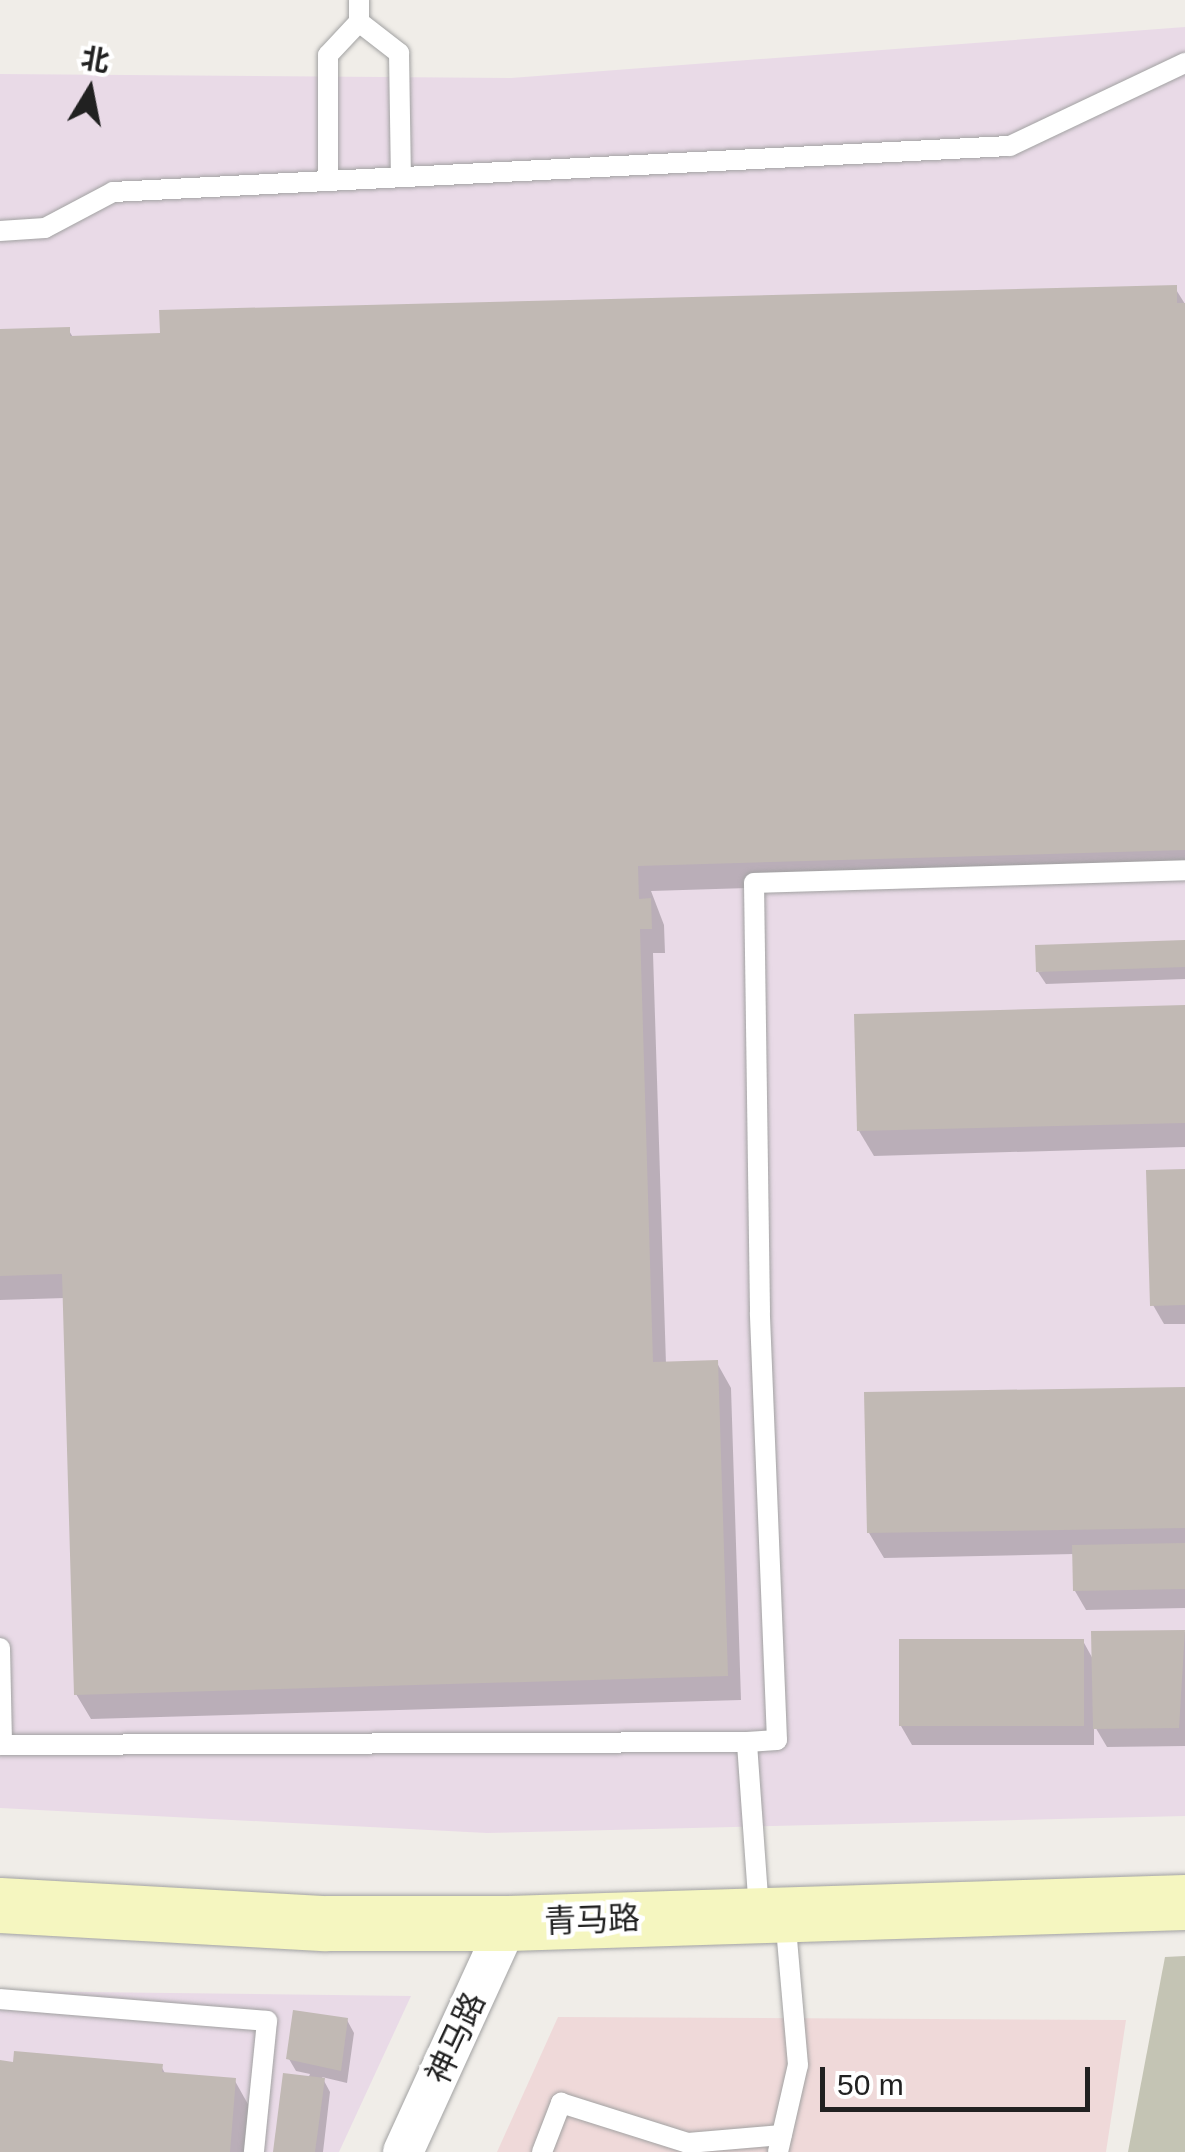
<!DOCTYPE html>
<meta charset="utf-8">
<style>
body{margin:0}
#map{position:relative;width:1185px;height:2152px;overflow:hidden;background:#f0ede8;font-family:Helvetica,"Noto Sans SC",sans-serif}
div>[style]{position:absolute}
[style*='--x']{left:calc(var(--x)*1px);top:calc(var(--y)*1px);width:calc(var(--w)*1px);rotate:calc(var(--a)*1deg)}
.commercial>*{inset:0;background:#efd9d9}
.industrial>*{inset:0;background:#e9dae7}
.construction>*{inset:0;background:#c4c4b4}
.shadow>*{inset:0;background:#0003}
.building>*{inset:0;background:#c1b9b4}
.roads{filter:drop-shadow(0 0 2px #a2a2a2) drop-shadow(0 0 2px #a2a2a2)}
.lane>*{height:20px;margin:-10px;padding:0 10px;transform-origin:10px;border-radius:10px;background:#fff}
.street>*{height:40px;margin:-20px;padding:0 20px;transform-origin:20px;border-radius:20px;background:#fff}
.secondary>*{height:55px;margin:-27.5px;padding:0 27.5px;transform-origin:27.5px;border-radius:27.5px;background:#f5f6c0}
span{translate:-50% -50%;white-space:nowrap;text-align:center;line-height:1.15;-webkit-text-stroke:9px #fff;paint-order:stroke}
.street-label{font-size:32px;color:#212121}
.north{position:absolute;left:40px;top:40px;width:100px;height:100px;-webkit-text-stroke:8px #fff;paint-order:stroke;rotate:10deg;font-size:28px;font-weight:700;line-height:40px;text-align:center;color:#212121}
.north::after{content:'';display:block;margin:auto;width:35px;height:45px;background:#212121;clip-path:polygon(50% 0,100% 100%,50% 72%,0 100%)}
.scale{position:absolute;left:820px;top:2067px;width:270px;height:45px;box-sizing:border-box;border:5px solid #212121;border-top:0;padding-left:12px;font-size:30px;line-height:35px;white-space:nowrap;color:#212121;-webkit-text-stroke:8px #fff;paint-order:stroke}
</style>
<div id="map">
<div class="commercial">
<i style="clip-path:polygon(558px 2017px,1126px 2020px,1106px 2152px,497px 2152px)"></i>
</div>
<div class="industrial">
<i style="clip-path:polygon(1185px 27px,1185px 1816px,487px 1833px,0 1808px,0 74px,511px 78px)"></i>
<i style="clip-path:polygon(0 1991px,411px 1996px,339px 2152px,0 2152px)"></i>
</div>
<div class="construction">
<i style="clip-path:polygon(1185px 1956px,1185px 2152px,1128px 2152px,1165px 1957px)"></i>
</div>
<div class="shadow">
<i style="clip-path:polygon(1175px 288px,1185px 304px,1185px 874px,651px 891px,664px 925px,665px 953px,653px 953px,666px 1364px,717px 1363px,731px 1388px,741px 1700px,91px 1719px,76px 1694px,65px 1298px,0 1300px,0 331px,68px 329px,74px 339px)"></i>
<i style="clip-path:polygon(1185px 942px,1185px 979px,1046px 984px,1038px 972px)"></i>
<i style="clip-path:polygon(1185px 1008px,1185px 1147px,874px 1156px,859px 1131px)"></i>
<i style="clip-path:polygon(1185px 1172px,1185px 1324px,1164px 1324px,1153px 1305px)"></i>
<i style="clip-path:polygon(1185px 1389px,1185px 1608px,1086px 1610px,1075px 1591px,1074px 1554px,884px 1558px,869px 1533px)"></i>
<i style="clip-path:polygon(1185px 1632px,1185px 1746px,1107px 1747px,1094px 1725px,1094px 1745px,912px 1745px,901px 1726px,1083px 1641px,1094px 1661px,1094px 1634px)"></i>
<i style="clip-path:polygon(347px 2020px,354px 2033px,347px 2083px,322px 2077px,330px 2092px,323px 2152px,276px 2152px,310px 2074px,296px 2071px,289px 2059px)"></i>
<i style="clip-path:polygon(0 2063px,161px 2066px,166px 2075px,235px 2081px,249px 2106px,245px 2152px,0 2152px)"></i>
</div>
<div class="building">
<i style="clip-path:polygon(1177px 285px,1177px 303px,1185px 303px,1185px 850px,638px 866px,639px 899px,651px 898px,652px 929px,640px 929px,653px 1362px,718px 1360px,728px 1676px,74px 1695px,62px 1274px,0 1276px,0 329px,70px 327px,70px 336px,160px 333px,159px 310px)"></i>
<i style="clip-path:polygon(1185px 940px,1185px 967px,1036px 972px,1035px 945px)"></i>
<i style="clip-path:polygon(1185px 1005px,1185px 1123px,857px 1131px,854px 1014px)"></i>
<i style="clip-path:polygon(1185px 1169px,1185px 1305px,1150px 1306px,1146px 1170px)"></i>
<i style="clip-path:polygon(1185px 1387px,1185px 1528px,867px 1533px,864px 1392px)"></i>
<i style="clip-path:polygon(1185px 1543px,1185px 1589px,1073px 1591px,1072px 1545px)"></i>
<i style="clip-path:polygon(1185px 1630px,1179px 1728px,1093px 1729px,1091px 1631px)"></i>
<i style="clip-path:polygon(899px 1639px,1084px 1639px,1084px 1726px,899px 1726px)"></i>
<i style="clip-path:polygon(293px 2010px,348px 2018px,341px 2071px,286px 2059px)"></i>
<i style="clip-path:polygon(14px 2051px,163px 2064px,162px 2072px,236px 2078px,230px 2152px,0 2152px,0 2060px,13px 2062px)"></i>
<i style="clip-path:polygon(283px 2073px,325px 2078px,315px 2152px,273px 2152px)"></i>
</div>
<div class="roads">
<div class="lane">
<i style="--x:359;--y:22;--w:51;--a:37.8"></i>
<i style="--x:399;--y:53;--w:123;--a:89.1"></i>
<i style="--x:328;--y:179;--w:124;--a:-90"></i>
<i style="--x:328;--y:55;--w:45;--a:-46.8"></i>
<i style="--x:359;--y:22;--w:22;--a:-90"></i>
<i style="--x:0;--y:231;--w:45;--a:-3.8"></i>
<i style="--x:45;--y:228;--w:77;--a:-27.9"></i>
<i style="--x:113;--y:192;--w:898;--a:-2.94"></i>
<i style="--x:1010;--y:146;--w:194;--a:-25.4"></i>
<i style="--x:0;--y:1648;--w:97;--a:88.8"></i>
<i style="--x:0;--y:1745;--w:747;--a:-0.23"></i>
<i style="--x:759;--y:1911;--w:169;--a:-94.1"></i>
<i style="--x:747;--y:1742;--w:30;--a:-4"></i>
<i style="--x:777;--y:1740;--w:428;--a:-92.3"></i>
<i style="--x:760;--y:1312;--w:429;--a:-90.8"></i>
<i style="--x:754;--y:883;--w:431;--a:-1.7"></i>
<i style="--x:0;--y:1999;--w:268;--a:4.7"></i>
<i style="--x:267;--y:2021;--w:132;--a:95.7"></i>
<i style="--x:542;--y:2152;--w:53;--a:-68.8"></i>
<i style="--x:561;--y:2103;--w:133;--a:17.5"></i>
<i style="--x:688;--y:2143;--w:94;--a:-4.9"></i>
<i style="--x:778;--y:2152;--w:89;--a:-77.1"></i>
<i style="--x:798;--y:2065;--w:150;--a:-95"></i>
</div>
<div class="street">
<i style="--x:403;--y:2152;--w:252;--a:-65.4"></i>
</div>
<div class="secondary">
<i style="--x:0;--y:1905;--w:326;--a:3.2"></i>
<i style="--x:326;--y:1923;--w:182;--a:0"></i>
<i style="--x:508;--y:1923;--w:677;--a:-1.78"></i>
</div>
</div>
<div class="street-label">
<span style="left:592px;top:1920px;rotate:-2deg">青马路</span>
<span style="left:456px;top:2038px;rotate:-65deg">神马路</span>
</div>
<div class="north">北</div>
<div class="scale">50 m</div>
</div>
